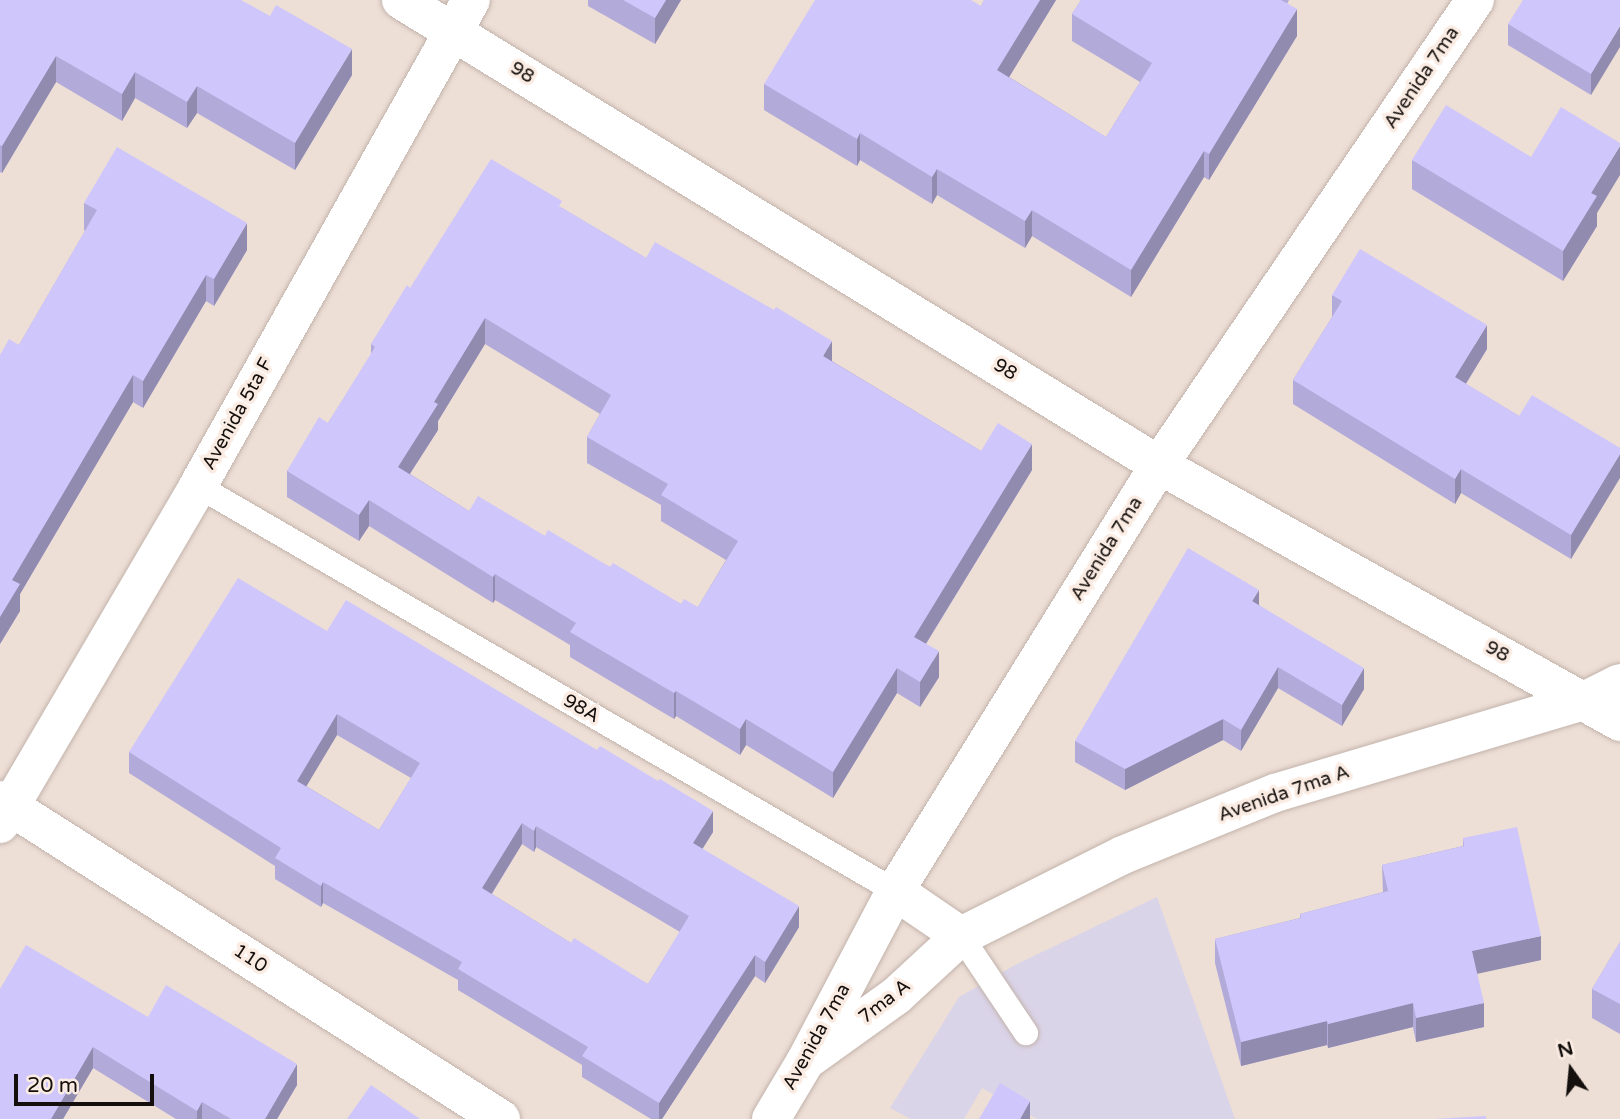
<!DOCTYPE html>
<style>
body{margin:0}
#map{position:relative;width:1620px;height:1119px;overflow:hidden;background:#edded6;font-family:"Varela Round",sans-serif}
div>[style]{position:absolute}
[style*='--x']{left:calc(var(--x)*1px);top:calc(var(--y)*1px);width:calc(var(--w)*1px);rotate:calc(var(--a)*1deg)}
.industrial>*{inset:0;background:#dad4e9}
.roads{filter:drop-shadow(0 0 2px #c2b3ab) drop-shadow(0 0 2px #c2b3ab)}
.lane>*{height:24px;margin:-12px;padding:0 12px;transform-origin:12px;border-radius:12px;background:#fff}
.street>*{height:38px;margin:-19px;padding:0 19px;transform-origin:19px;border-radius:19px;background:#fff}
.wall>*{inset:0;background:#b2aad8}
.shaded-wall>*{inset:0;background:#918bb0}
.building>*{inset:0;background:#cfc6fb}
span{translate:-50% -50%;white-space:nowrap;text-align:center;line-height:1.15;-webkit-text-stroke:7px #fbece3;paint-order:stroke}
.street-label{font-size:19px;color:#140f0c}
.north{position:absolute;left:1536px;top:1035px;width:70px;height:70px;-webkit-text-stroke:5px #fbece3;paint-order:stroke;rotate:345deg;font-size:19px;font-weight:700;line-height:28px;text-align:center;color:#140f0c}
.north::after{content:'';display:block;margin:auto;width:24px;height:32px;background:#140f0c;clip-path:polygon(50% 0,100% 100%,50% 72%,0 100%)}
.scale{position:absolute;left:14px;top:1074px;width:140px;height:32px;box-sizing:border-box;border:4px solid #140f0c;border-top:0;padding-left:9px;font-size:21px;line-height:24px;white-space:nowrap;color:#140f0c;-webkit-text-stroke:5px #fbece3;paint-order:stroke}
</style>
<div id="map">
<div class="industrial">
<i style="clip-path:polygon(1157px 897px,1235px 1119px,1037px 1119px,982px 1088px,964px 1119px,911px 1119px,890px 1108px,959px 997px,1015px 965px)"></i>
</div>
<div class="roads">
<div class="lane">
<i style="--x:198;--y:486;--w:806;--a:30.16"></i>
<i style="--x:961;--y:936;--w:117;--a:56.2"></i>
</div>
<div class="street">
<i style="--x:401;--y:0;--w:889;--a:31.53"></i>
<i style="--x:1159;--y:465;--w:528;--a:29.14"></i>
<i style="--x:0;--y:800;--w:594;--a:32.49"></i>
<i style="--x:0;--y:824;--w:392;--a:-59.6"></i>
<i style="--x:198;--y:486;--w:557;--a:-60.68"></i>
<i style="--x:895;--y:891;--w:80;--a:34.3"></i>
<i style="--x:811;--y:1057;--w:105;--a:-35.7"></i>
<i style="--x:896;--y:996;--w:88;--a:-42.7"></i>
<i style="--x:961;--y:936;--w:181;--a:-26.6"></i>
<i style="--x:1123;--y:855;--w:164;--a:-22.2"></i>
<i style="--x:1275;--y:793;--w:322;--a:-16.6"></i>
<i style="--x:1584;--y:701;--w:40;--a:-26.6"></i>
<i style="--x:771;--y:1119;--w:66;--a:-59.2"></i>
<i style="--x:805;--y:1062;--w:193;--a:-62.2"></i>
<i style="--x:895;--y:891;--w:501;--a:-58.21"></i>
<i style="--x:1159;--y:465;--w:562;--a:-55.8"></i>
</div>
</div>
<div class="wall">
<i style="clip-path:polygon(0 0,352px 75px,295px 170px,197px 113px,187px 128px,135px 98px,122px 121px,56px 82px,2px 173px,0 172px)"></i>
<i style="clip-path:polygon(588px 0,681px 0,655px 44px,588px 6px)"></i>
<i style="clip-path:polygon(984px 0,1056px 0,1009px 77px,1106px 137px,1140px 82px,1072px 41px,1072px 14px,1081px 0,1289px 0,1287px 4px,1297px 36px,1209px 180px,1204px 177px,1131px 297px,1032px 236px,1025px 248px,937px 195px,932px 204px,860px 160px,857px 166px,764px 110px,764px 84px,981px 6px)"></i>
<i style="clip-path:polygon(1620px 0,1591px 95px,1508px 45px,1508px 24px)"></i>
<i style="clip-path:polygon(1412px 160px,1597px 213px,1597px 226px,1563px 281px,1412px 189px)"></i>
<i style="clip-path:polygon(84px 203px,247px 250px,214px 306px,206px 301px,143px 408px,133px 402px,20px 594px,20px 611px,0 644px,0 355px,19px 345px,85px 231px,84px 230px)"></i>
<i style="clip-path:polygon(evenodd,562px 208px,646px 258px,832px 361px,981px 451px,1032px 470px,926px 644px,939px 677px,920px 707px,897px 693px,833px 798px,746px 745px,740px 755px,676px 716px,674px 719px,570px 657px,570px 645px,495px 600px,493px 603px,369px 526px,359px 541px,287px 497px,287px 471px,328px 423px,371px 355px,371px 344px,410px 288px,562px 208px,485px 344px,600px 414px,587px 437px,587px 463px,661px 505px,661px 521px,726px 560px,698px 607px,681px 604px,610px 567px,545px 536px,469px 511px,410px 474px,438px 430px,438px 421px,485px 344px)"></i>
<i style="clip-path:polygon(1332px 295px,1487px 349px,1466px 384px,1519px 416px,1620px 448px,1571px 559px,1461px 493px,1455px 504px,1293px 404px,1293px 380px,1332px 317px)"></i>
<i style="clip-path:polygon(1259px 605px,1364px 689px,1342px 726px,1278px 688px,1241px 751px,1223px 740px,1125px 790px,1075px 762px,1075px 741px)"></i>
<i style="clip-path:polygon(evenodd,327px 631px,713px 832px,702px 849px,799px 927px,765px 983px,755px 976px,662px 1119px,651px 1119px,582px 1077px,582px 1065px,458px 990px,458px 980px,323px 903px,321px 907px,275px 879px,275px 866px,129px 773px,129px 752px,327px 631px,337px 735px,411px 778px,379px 830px,306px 786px,337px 735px,327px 631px,522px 844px,534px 852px,536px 847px,680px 932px,648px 984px,571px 943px,492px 894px,522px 844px)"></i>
<i style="clip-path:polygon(1463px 838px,1541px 960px,1477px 973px,1484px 1027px,1416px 1042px,1413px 1027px,1328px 1048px,1327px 1045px,1241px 1066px,1215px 963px,1215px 939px,1300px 918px,1300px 914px,1383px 892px,1382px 865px,1463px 846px)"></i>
<i style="clip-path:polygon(1620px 942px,1620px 1034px,1592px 1018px,1592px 989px)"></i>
<i style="clip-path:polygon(0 989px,148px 1017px,297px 1085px,277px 1119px,176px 1119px,93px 1068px,63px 1119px,0 1119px)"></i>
</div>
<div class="shaded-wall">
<i style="clip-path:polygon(666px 0,681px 0,655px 44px,655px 18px)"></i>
<i style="clip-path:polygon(1040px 0,1056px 0,997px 97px,997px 70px)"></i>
<i style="clip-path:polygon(1297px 9px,1297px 36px,1209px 180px,1209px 154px)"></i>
<i style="clip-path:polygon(1620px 26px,1620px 47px,1591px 95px,1591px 74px)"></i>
<i style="clip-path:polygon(352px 49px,352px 75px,295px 170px,295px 143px)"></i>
<i style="clip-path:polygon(56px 56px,56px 82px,2px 173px,2px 146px)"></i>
<i style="clip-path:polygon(135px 72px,135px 98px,122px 121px,122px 94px)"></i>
<i style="clip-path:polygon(197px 86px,197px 113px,187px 128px,187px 102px)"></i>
<i style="clip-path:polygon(860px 133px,860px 160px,857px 166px,857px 139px)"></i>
<i style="clip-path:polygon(1620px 146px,1620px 175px,1597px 213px,1597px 226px,1563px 281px,1563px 251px,1591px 193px)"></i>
<i style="clip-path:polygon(1204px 151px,1204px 177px,1131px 297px,1131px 270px)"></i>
<i style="clip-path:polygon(937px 169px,937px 195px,932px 204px,932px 177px)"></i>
<i style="clip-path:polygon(1032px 210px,1032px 236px,1025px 248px,1025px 221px)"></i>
<i style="clip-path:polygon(247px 223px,247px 250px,214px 306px,214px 279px)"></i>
<i style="clip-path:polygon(206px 275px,206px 301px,143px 408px,143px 381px)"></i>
<i style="clip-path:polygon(485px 318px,485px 344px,438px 421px,438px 430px,398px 492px,398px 467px,434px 402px)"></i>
<i style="clip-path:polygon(1487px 325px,1487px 349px,1455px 401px,1455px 377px)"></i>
<i style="clip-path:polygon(832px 341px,832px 366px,823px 356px)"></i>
<i style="clip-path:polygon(133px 375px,133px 402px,20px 594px,20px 611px,0 644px,0 617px,12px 580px)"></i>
<i style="clip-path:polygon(1032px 444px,1032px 470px,914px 663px,914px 637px)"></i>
<i style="clip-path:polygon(1620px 454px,1620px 478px,1571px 559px,1571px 535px)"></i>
<i style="clip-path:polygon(1461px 469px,1461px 493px,1455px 504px,1455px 479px)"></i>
<i style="clip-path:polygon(369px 500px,369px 526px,359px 541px,359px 515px)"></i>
<i style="clip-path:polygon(495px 574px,495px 600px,493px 603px,493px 577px)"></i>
<i style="clip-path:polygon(1259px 590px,1259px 611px,1252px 601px)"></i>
<i style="clip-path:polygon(939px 651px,939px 677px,920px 707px,920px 682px)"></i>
<i style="clip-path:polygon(1278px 667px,1278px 688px,1241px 751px,1241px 730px)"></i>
<i style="clip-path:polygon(897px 668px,897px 693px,833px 798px,833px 772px)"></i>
<i style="clip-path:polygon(1364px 668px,1364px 689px,1342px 726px,1342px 705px)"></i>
<i style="clip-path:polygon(676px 691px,676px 716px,674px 719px,674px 693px)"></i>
<i style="clip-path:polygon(337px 714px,337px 735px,297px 802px,297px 781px)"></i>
<i style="clip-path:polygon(746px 719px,746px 745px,740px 755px,740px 729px)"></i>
<i style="clip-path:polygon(1223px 719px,1223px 740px,1125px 790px,1125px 769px)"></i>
<i style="clip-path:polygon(713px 811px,713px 832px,693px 864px,693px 843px)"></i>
<i style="clip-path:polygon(522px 823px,522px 844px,482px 909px,482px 888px)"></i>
<i style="clip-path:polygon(536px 826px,536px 847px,534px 852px,534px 831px)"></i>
<i style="clip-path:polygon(323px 882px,323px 903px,321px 907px,321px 886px)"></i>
<i style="clip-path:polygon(799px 906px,799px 927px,765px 983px,765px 962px)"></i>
<i style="clip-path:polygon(1541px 936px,1541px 960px,1472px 975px,1472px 951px)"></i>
<i style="clip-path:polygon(755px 955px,755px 976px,662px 1119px,659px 1119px,659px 1103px)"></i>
<i style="clip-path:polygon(1413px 1003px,1413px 1027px,1328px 1048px,1328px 1024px)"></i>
<i style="clip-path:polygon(1484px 1003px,1484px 1027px,1416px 1042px,1416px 1018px)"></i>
<i style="clip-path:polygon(1327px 1021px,1327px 1045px,1241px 1066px,1241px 1042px)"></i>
<i style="clip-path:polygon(93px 1047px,93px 1068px,63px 1119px,51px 1119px)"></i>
<i style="clip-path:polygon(297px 1064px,297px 1085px,277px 1119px,265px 1119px)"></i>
<i style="clip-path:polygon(1030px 1101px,1030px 1119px,1020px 1119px)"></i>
<i style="clip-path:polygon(202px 1102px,202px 1119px,197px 1119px,197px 1111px)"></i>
</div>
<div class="building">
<i style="clip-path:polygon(0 0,241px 0,270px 16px,276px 5px,352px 49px,295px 143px,197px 86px,187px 102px,135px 72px,122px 94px,56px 56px,2px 146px,0 145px)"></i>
<i style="clip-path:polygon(623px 0,666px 0,655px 18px)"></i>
<i style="clip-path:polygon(815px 0,971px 0,981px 6px,984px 0,1040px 0,997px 70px,1106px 137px,1152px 63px,1072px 14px,1081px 0,1281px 0,1297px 9px,1209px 154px,1204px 151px,1131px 270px,1032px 210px,1025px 221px,937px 169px,932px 177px,860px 133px,857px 139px,764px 84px)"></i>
<i style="clip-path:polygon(1523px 0,1620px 0,1620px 26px,1591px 74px,1508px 24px)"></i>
<i style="clip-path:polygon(1446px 105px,1531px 157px,1561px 107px,1620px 143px,1620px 146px,1591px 193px,1597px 196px,1563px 251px,1412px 160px)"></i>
<i style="clip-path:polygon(117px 147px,247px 223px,214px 279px,206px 275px,143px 381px,133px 375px,12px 580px,20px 584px,0 617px,0 355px,9px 339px,19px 345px,97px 210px,84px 203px)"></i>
<i style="clip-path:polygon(evenodd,491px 159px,562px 201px,559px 206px,646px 258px,655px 242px,774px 310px,776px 307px,832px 341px,823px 356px,981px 451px,998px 423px,1032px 444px,914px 637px,939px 651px,920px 682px,897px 668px,833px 772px,746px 719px,740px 729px,676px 691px,674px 693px,570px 632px,576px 623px,495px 574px,493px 577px,369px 500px,359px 515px,287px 471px,319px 417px,328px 423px,375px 347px,371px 344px,407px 285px,410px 288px,491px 159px,485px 318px,611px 395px,587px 437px,668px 484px,661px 495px,738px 541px,698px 607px,684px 599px,681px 604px,613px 563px,610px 567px,548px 530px,545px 536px,478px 496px,469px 511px,398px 467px,438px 404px,434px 402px,485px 318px)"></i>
<i style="clip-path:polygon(1360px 249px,1487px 325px,1455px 377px,1519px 416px,1532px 395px,1620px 448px,1620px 454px,1571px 535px,1461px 469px,1455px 479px,1293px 380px,1342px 301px,1332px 295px)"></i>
<i style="clip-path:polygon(1188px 548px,1259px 590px,1252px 601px,1364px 668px,1342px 705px,1278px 667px,1241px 730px,1223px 719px,1125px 769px,1075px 741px)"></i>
<i style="clip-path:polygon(evenodd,238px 578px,327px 631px,346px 600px,597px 750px,600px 746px,658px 781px,660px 779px,713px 811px,693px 843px,799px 906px,765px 962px,755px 955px,659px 1103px,582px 1056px,588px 1047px,458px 969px,462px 962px,323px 882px,321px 886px,275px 858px,281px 848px,129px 752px,238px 578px,337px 714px,420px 763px,379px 830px,297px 781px,337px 714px,238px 578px,522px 823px,534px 831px,536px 826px,689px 916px,648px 984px,574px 938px,571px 943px,482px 888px,522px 823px)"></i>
<i style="clip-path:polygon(1517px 827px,1541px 936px,1472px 951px,1484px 1003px,1416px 1018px,1413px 1003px,1328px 1024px,1327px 1021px,1241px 1042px,1215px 939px,1301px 918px,1300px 914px,1388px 891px,1382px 865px,1464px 846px,1463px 838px)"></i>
<i style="clip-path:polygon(1620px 942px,1620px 1004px,1592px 989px)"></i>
<i style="clip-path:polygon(26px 945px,148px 1017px,166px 985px,297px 1064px,265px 1119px,231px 1119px,202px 1102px,197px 1111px,93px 1047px,51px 1119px,0 1119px,0 989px)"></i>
<i style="clip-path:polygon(1000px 1083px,1030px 1101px,1020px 1119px,979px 1119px)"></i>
<i style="clip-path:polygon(371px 1085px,420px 1119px,347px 1119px)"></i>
<i style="clip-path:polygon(1486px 1116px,1486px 1119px,1433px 1119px)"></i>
</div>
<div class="street-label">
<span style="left:522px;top:73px;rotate:32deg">98</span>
<span style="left:1422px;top:78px;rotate:-56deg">Avenida 7ma</span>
<span style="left:1005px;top:370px;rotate:32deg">98</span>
<span style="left:238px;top:414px;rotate:-61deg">Avenida 5ta F</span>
<span style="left:1107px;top:549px;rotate:-58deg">Avenida 7ma</span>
<span style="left:1497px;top:652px;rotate:29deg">98</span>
<span style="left:581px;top:709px;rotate:30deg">98A</span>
<span style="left:1284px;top:794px;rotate:-19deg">Avenida 7ma A</span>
<span style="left:250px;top:959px;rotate:33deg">110</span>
<span style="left:885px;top:1002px;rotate:-38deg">7ma A</span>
<span style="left:817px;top:1037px;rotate:-61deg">Avenida 7ma</span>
</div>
<div class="north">N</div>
<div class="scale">20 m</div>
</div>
